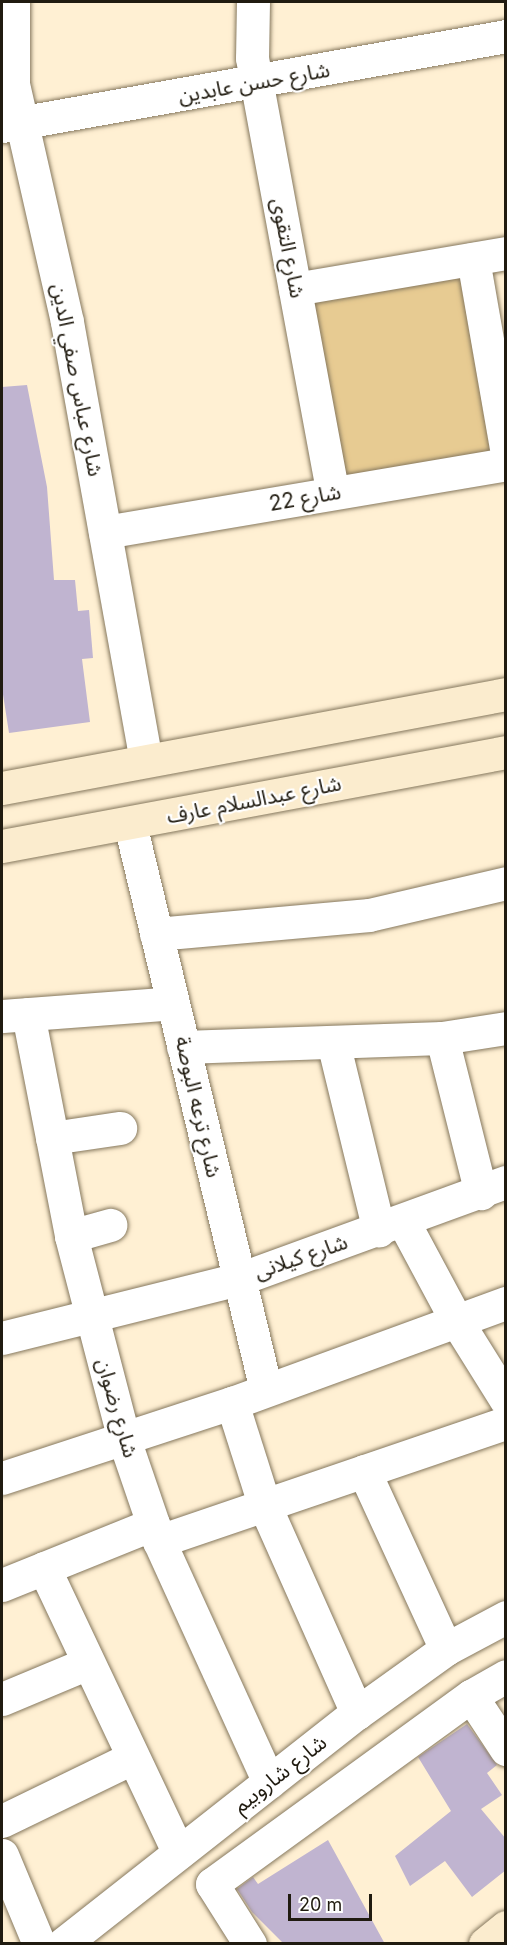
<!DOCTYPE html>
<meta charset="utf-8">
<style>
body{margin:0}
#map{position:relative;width:507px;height:1945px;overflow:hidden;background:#fff0d3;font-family:Inter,"Noto Sans Arabic",sans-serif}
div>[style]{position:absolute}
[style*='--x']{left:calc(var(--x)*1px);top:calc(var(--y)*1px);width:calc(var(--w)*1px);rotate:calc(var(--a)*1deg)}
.green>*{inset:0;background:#e7cb92}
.building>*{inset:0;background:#c0b4d0}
.roads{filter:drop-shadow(0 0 2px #86785e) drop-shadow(0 0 2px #86785e)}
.street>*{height:33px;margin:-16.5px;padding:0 16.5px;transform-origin:16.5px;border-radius:16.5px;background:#fff}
.secondary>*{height:33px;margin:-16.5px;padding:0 16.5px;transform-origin:16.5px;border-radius:16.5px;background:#fbecce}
span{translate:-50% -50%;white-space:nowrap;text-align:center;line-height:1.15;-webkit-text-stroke:4.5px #fff;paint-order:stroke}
.street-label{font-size:21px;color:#201b10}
.frame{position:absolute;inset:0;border:3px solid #201b10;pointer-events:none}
.scale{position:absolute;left:288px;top:1894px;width:84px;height:27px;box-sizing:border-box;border:3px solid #201b10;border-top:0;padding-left:8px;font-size:18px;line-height:21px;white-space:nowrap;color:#201b10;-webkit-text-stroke:4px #fff;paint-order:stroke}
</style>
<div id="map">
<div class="green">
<i style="clip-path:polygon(471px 261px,505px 460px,335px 491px,298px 290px)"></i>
</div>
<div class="building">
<i style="clip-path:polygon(27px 385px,47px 487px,54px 580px,75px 580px,78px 611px,89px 610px,93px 658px,82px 659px,90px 722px,9px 733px,2px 688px,2px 387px)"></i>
<i style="clip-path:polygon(467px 1724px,497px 1765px,487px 1773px,502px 1795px,481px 1809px,506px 1839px,506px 1870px,472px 1897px,445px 1861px,410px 1886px,395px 1856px,451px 1811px,418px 1757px)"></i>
<i style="clip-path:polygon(328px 1840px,385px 1944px,284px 1944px,252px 1912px,237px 1889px,253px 1877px,258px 1884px)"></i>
</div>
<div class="roads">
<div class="street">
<i style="--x:13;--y:2;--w:82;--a:90"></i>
<i style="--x:13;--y:84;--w:244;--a:77.2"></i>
<i style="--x:67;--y:322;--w:445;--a:79.8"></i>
<i style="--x:253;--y:2;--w:56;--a:91"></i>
<i style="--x:252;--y:58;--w:442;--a:79.5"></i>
<i style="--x:2;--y:126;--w:512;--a:-10.12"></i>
<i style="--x:473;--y:259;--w:192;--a:80.1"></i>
<i style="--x:295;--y:289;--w:214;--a:-9.7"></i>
<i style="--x:105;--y:532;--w:407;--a:-9.6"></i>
<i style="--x:130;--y:824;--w:582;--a:76.49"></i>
<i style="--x:156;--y:934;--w:214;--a:-5.1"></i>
<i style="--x:369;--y:915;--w:141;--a:-13.1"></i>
<i style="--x:28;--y:1014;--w:226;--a:79"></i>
<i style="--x:71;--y:1236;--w:210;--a:75.4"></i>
<i style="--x:124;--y:1439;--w:108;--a:71.1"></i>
<i style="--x:159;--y:1541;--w:265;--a:65.5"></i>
<i style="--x:2;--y:1016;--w:171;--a:-4.3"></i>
<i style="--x:442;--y:1038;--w:160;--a:75.9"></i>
<i style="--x:333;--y:1042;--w:194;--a:76.3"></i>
<i style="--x:183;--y:1047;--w:259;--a:-2"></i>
<i style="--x:442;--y:1038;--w:65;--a:-8.9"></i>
<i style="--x:52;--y:1138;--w:69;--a:-8.4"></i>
<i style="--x:403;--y:1221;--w:112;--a:61.8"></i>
<i style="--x:456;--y:1320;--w:94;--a:58"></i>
<i style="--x:71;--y:1236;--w:41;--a:-15.8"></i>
<i style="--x:2;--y:1338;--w:244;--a:-14"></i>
<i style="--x:239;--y:1279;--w:284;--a:-20"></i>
<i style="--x:232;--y:1403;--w:106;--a:72.4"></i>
<i style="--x:264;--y:1504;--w:229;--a:66"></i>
<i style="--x:364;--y:1471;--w:196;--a:65.3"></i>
<i style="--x:2;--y:1478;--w:242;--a:-18.1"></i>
<i style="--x:232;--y:1403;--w:292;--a:-20.1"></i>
<i style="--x:159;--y:1541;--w:367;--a:-18.8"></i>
<i style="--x:44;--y:1568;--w:315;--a:64.7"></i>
<i style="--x:2;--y:1585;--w:163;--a:-22"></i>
<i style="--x:506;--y:1676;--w:40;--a:150.3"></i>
<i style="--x:471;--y:1696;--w:64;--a:56.6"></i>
<i style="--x:2;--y:1699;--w:93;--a:-22.7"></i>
<i style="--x:2;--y:1821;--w:144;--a:-25.9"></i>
<i style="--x:2;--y:1855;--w:96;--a:67.4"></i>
<i style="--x:63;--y:1944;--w:374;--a:-38.2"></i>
<i style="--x:357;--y:1713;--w:110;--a:-35.7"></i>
<i style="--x:446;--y:1649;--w:68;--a:-28.1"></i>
<i style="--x:250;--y:1944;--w:71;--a:-122.3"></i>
<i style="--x:212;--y:1884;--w:320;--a:-36"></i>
</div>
<div class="secondary">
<i style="--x:2;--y:788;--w:513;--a:-10.56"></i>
<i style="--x:2;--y:846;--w:513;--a:-10.56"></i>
<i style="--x:485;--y:1944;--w:27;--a:-39"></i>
</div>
</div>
<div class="street-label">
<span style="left:254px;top:83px;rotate:-10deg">شارع حسن عابدين</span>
<span style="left:288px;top:248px;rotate:79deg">شارع التقوى</span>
<span style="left:77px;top:380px;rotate:79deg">شارع عباس صفي الدين</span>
<span style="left:305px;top:498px;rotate:-10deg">شارع 22</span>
<span style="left:254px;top:800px;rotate:-11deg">شارع عبدالسلام عارف</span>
<span style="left:198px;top:1107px;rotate:77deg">شارع ترعه البوصة</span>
<span style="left:301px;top:1257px;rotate:-19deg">شارع كيلانى</span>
<span style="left:117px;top:1408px;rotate:74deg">شارع رضوان</span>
<span style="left:280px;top:1774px;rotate:-38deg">شارع شاروبيم</span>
</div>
<div class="frame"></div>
<div class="scale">20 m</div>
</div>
